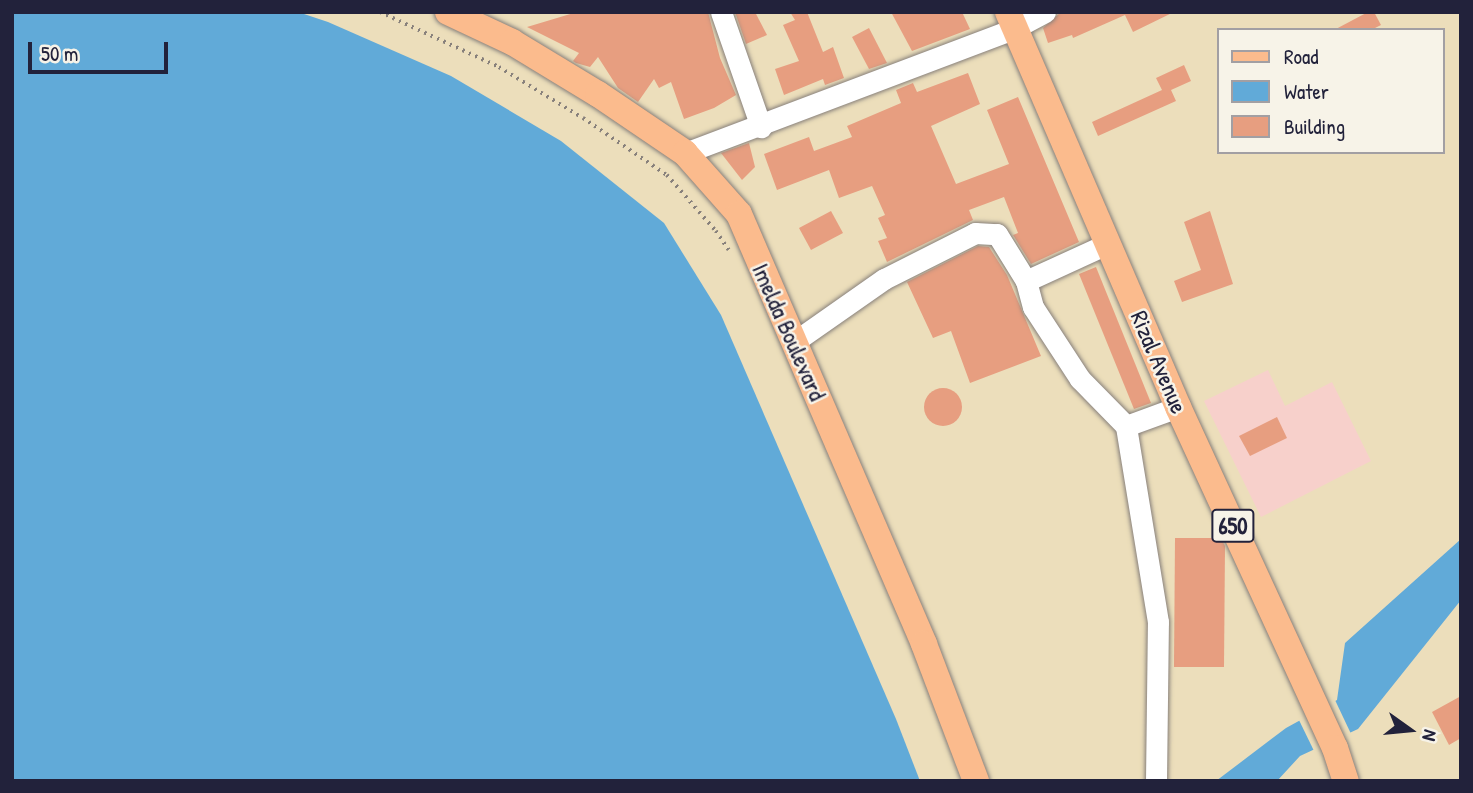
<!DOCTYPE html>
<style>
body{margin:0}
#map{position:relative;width:1473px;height:793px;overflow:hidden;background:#ecdebb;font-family:"Patrick Hand",sans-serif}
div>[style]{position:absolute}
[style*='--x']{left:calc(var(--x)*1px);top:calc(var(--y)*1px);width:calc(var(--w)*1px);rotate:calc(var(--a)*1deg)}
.built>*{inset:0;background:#f7d0cb}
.water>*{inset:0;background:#61aad8}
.pier>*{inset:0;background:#ecdebb}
.building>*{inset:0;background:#e79e80}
.round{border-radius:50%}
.path>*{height:3.5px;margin-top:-1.75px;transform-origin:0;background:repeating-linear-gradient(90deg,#87807b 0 2px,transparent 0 7px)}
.roads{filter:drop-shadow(0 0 2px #87807b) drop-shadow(0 0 2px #87807b)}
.minor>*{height:21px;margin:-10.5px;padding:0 10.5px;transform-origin:10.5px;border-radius:10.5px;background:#fff}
.major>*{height:26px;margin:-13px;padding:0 13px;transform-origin:13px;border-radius:13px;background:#fbbb8d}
span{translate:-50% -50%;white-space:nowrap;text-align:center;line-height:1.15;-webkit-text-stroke:5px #f7f3e8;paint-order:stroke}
.shield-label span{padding:2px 5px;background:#f7f3e8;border:2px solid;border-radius:5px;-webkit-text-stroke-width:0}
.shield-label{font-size:23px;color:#22223b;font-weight:700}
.street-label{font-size:24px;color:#22223b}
.frame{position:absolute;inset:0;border:14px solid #22223b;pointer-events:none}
.legend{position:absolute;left:1217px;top:28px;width:228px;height:126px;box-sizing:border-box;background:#f7f3e8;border:2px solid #a29fa3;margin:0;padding:9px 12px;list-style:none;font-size:21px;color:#22223b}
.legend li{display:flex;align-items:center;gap:14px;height:35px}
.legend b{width:35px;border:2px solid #a29fa3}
.north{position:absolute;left:1375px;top:695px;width:70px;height:70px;-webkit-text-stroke:5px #f7f3e8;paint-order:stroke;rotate:105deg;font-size:19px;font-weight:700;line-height:28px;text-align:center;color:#22223b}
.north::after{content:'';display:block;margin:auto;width:24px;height:32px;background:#22223b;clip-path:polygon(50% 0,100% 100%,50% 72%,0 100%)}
.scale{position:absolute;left:28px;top:42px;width:140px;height:32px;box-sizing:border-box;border:4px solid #22223b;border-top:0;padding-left:9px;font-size:21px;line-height:24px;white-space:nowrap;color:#22223b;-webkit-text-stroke:5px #f7f3e8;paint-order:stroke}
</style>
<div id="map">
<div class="built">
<i style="clip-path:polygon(1268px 370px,1285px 406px,1332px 382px,1371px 461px,1261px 517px,1204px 401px)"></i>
</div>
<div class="water">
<i style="clip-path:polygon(12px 12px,298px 12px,328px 22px,451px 76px,561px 141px,664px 223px,721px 315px,896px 719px,920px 781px,12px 781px)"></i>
<i style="clip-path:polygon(1461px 539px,1461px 600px,1358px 729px,1300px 756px,1277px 781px,1216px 781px,1286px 728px,1337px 700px,1345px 643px)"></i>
</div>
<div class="pier">
<i style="clip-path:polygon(1335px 700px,1352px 736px,1315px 753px,1298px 718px)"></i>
</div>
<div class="building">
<i style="clip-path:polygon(577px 12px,708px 12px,720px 58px,736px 95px,714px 108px,684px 119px,671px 82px,659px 88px,654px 79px,638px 102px,618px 88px,598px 57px,590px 67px,576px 63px,573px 61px,579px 53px,527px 27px)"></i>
<i style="clip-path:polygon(735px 12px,755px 12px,767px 35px,746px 44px)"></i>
<i style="clip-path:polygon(790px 12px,807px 12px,823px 52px,833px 47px,844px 78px,825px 85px,823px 79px,784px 95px,775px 69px,799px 61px,783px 25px,795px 20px)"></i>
<i style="clip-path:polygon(891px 12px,962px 12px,970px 29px,912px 51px)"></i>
<i style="clip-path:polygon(1061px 12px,1174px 12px,1133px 32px,1125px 15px,1073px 38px,1072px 35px,1048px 43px,1043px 28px)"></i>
<i style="clip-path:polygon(1368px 12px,1374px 12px,1381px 25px,1371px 30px,1334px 30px)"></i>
<i style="clip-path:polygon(869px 28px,887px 63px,869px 69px,852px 37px)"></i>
<i style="clip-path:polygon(1184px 65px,1191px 81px,1171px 90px,1176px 101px,1098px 136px,1092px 122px,1162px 90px,1156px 78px)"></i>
<i style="clip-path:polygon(968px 73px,980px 104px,931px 126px,956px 184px,1009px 164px,987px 110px,1018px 97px,1079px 242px,1031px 264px,1013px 235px,1018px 233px,1004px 197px,969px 210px,973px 220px,887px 262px,878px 241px,887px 238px,878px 218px,885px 215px,872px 186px,839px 198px,829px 170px,777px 190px,764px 154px,809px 137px,814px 151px,852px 137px,847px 126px,901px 103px,896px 90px,913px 83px,917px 92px)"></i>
<i style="clip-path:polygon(749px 143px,755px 167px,742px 180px,721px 153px)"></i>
<i style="clip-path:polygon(831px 211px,843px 233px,811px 250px,799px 228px)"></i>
<i style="clip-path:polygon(1210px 211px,1233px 284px,1182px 302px,1174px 281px,1201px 270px,1184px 222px)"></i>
<i style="clip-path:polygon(978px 246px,989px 247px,1007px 275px,1041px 356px,970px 383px,951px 331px,933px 338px,907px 282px)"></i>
<i style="clip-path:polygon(1096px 267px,1151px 403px,1134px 409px,1079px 274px)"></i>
<i class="round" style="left:924px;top:388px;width:38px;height:38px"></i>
<i style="clip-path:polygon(1277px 417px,1287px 438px,1250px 456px,1239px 436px)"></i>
<i style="clip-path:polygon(1175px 538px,1221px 538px,1225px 546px,1224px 667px,1174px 667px)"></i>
<i style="clip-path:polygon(1461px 696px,1461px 738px,1449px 745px,1432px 712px)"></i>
</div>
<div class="path">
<i style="--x:380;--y:12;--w:131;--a:24.8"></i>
<i style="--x:499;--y:67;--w:98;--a:31.3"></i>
<i style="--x:583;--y:118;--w:102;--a:34.2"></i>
<i style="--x:667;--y:175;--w:74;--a:48.8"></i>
<i style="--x:716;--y:231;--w:23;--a:56"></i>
</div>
<div class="roads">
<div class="minor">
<i style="--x:721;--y:12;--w:122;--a:70.8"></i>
<i style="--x:685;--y:153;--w:353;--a:-20.7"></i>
<i style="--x:1015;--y:28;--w:34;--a:-28"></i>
<i style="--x:1026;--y:281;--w:91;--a:-24.6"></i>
<i style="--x:794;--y:342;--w:110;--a:-35"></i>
<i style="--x:884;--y:279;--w:102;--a:-26.8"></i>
<i style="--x:975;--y:233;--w:22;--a:3"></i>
<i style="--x:997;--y:234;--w:55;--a:58.3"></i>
<i style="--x:1026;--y:281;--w:27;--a:75"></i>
<i style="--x:1033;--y:307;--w:86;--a:56.9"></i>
<i style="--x:1080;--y:379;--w:66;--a:45.6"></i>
<i style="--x:1156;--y:781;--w:159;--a:-89.3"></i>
<i style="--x:1158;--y:622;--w:199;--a:-99.3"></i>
<i style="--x:1126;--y:426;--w:55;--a:-20.1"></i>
</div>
<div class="major">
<i style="--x:448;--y:12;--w:71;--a:25.1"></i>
<i style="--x:512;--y:42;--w:100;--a:31.2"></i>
<i style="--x:598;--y:94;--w:105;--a:34.1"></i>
<i style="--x:685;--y:153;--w:81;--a:48.5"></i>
<i style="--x:739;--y:214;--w:468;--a:66.7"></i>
<i style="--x:924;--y:644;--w:147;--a:69.2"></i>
<i style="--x:1008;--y:12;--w:430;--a:66.7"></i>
<i style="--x:1178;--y:407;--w:375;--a:65.3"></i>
<i style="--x:1335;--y:748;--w:35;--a:72"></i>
</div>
</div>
<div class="shield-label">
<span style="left:1233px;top:526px">650</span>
</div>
<div class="street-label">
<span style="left:789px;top:332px;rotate:66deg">Imelda Boulevard</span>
<span style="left:1159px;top:362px;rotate:67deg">Rizal Avenue</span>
</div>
<div class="frame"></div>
<ul class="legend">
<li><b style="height:9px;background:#fbbb8d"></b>Road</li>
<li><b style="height:19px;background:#61aad8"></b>Water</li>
<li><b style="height:19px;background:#e79e80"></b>Building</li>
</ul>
<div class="north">N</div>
<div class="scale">50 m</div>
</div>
